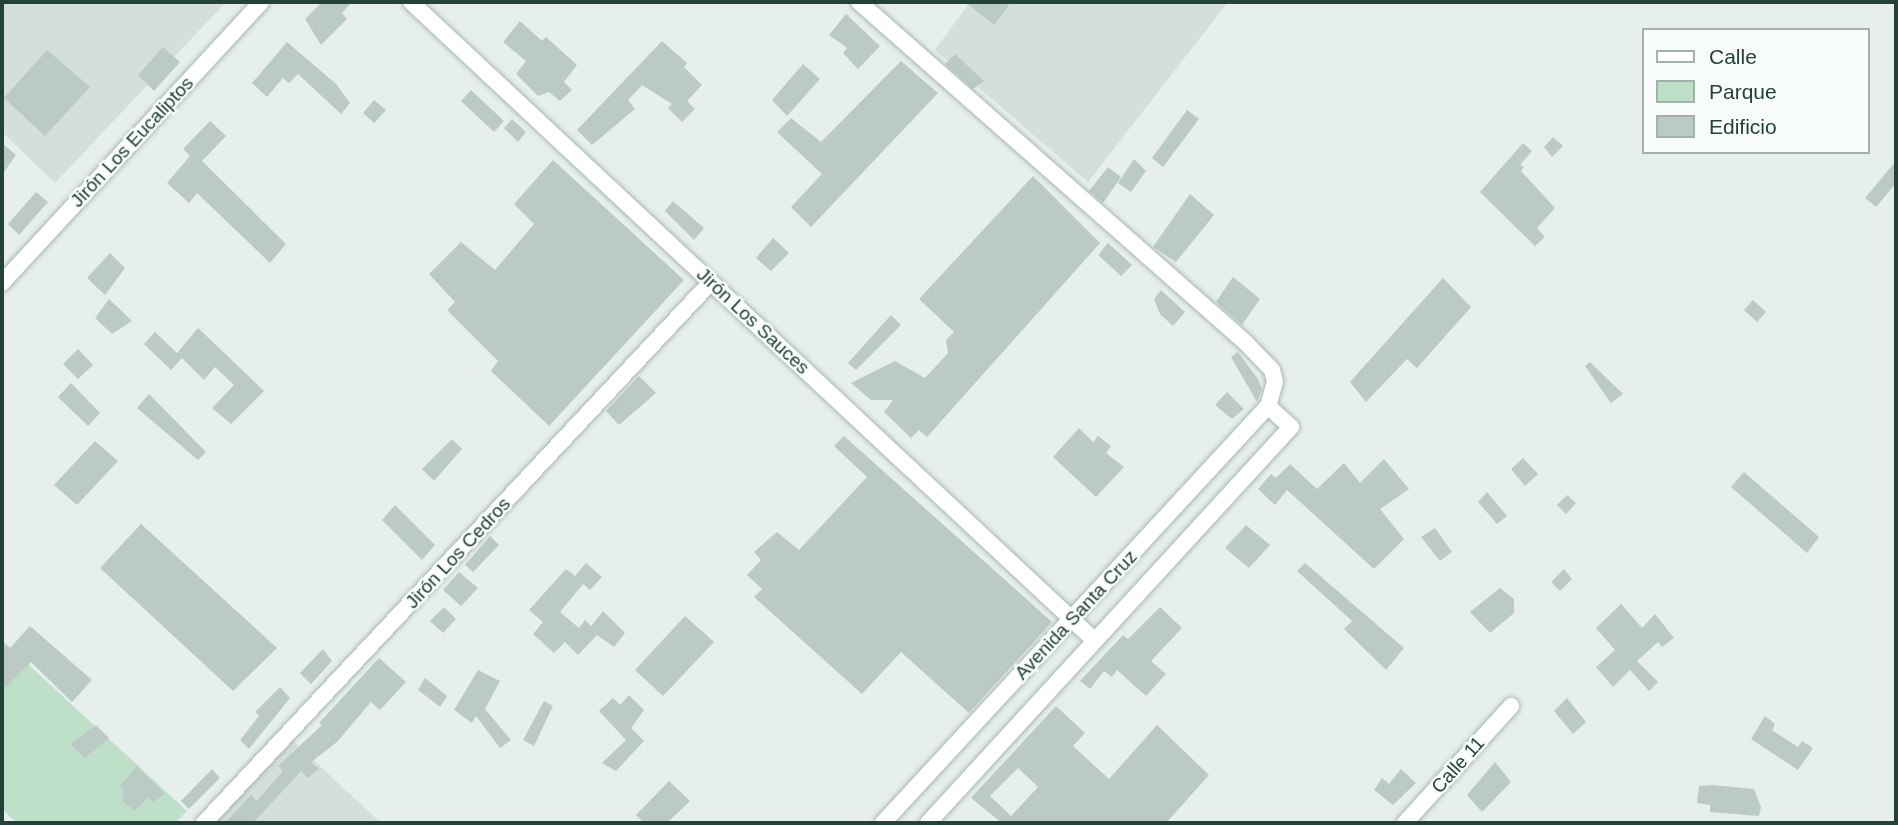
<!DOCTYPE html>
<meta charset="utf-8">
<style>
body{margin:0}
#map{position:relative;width:1898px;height:825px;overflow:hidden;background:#e6efeb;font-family:Helvetica,sans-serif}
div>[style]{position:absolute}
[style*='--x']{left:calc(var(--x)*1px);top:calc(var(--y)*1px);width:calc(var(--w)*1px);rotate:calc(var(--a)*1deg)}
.built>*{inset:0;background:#d4dfda}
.green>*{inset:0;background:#bfe0c8}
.building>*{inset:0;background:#bbcac4}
.roads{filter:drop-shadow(0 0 2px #a8b8b2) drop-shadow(0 0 2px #a8b8b2)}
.minor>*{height:16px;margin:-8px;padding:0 8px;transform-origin:8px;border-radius:8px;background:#fff}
span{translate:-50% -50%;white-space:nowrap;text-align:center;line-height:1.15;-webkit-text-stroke:5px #f7fbf9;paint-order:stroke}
.street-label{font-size:19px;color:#24423a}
.frame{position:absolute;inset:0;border:4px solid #24423a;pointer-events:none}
.legend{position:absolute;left:1642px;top:28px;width:228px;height:126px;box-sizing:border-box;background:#f7fbf9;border:2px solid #a3b1ad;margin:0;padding:9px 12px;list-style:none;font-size:21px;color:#24423a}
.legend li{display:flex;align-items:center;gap:14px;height:35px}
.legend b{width:35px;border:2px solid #a3b1ad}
</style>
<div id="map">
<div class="built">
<i style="clip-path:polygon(2px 2px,226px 2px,55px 183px,2px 132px)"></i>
<i style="clip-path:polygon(970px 2px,1228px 2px,1088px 182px,935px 50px)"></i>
<i style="clip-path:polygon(293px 741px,381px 823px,206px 823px)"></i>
</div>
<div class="green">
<i style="clip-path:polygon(18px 655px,187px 811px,175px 823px,17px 823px,2px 809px,2px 671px)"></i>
</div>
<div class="building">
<i style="clip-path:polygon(322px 2px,352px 2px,342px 13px,347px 19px,321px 45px,305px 19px)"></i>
<i style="clip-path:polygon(965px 2px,1011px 2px,994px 25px)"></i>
<i style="clip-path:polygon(846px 14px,880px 46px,858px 69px,843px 53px,847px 48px,829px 35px)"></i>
<i style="clip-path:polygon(520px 21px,542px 41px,546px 37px,577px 65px,564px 82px,572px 90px,560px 101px,549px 92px,538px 96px,516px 74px,526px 61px,503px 42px)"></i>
<i style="clip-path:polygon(662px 41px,687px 63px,684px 67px,702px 85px,687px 101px,695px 109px,682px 122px,668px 108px,672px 104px,642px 85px,628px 100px,635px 109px,592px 145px,577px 130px)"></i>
<i style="clip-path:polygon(287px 42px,336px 84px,350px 103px,341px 114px,298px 74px,289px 83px,283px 78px,267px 97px,252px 83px)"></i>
<i style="clip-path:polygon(163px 47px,180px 62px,154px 91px,138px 75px)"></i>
<i style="clip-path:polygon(47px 50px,90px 87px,45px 136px,4px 98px)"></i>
<i style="clip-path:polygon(955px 54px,984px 81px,973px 89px,945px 64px)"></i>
<i style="clip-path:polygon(901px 61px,938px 93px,811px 227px,791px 207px,822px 174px,777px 132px,791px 118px,821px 142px)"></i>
<i style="clip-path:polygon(803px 64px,820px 79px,787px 116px,772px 100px)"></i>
<i style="clip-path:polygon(471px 90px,504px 121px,494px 132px,461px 101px)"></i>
<i style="clip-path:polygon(374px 100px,386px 110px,374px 123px,363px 113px)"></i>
<i style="clip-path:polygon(1187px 110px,1199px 119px,1163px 167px,1152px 158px)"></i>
<i style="clip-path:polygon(512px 119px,526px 132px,518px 142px,504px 128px)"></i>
<i style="clip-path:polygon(210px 121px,226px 136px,202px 161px,286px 244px,270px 263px,197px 193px,189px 203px,167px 183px,190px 156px,183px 149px)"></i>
<i style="clip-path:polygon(1553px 137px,1563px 146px,1552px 157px,1544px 147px)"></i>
<i style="clip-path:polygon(2px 143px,16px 155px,2px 175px)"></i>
<i style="clip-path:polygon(1523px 143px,1532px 151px,1520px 165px,1524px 167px,1521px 171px,1555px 208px,1537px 228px,1545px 237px,1535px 246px,1480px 192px)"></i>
<i style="clip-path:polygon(1134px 159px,1146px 171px,1131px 192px,1118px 183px)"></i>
<i style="clip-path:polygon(553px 160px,684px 280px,549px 426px,491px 371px,498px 361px,447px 310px,455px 302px,429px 274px,461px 242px,495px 270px,534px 224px,514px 204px)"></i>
<i style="clip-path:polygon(1896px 161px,1896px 183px,1876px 207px,1865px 198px)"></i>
<i style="clip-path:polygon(1108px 167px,1121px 177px,1103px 203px,1089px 191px)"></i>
<i style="clip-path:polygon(1033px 176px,1100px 243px,927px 437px,919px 430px,911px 438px,884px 412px,893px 400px,871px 400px,851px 383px,895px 361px,925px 378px,948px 353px,946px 340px,954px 332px,919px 299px)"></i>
<i style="clip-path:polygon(36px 192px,48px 202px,19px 235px,8px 224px)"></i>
<i style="clip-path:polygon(1190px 194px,1214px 215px,1176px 262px,1153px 247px)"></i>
<i style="clip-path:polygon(673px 201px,704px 228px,694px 240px,665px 211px)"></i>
<i style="clip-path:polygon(773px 238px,789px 253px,771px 271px,756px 258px)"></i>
<i style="clip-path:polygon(1108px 243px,1132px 265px,1121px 276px,1098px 255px)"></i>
<i style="clip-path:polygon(110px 253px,125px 268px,105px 295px,87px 278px)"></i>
<i style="clip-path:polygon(1233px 277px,1260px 299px,1242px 325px,1216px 302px)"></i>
<i style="clip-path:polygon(1443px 278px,1471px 307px,1417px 368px,1407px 359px,1366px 402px,1350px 382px)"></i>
<i style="clip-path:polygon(1161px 290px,1185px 312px,1173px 326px,1160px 314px,1154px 299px)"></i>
<i style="clip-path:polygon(109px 299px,132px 321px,112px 334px,95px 318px)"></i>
<i style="clip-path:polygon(1753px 300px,1766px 312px,1757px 322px,1744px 310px)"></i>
<i style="clip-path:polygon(891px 315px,901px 325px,856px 370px,848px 363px)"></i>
<i style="clip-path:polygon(198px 328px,264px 391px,231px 424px,212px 408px,234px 385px,215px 367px,204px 380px,182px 358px,171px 370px,144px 344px,155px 332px,177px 353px)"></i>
<i style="clip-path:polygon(78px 349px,93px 365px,78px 379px,63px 364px)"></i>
<i style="clip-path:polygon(1238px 352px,1258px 379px,1262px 389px,1257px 402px,1231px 357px)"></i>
<i style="clip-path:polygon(1590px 362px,1623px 394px,1611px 403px,1585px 366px)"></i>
<i style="clip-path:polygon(639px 376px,656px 393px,619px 425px,606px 411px)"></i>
<i style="clip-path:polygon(71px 383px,100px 413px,88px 426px,58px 397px)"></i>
<i style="clip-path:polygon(1227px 392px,1244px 409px,1232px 419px,1215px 405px)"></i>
<i style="clip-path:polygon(149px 394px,206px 452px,198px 460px,137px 408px)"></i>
<i style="clip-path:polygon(1079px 428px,1093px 442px,1098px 436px,1111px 446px,1106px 453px,1124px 467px,1096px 497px,1053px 457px)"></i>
<i style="clip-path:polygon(844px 436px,1052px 622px,969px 713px,901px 652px,862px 694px,754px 597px,762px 589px,747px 575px,761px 560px,754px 552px,777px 532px,799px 550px,867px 477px,834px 446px)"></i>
<i style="clip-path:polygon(452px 439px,462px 449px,434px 481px,422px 469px)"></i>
<i style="clip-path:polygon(95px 441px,118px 461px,77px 505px,54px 485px)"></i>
<i style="clip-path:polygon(1523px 458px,1538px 474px,1525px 486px,1511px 469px)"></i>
<i style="clip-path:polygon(1384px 459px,1409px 489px,1380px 509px,1404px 539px,1374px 569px,1287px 490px,1275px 505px,1258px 489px,1271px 474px,1276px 478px,1290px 464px,1317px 489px,1344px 463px,1360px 483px)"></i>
<i style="clip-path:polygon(1744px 472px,1819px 537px,1807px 553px,1731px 487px)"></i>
<i style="clip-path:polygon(1487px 492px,1507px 516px,1497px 524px,1478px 502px)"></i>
<i style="clip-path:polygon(1567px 495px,1576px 503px,1566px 514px,1557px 505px)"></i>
<i style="clip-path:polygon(395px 505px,435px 545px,422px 560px,382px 520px)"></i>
<i style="clip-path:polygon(141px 524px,277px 648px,233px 691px,100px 568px)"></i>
<i style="clip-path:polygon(1246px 525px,1270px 545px,1249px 568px,1225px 548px)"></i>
<i style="clip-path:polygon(1435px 528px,1452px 552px,1440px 561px,1421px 537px)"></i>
<i style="clip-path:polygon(490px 536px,499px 545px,473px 572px,465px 565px)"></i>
<i style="clip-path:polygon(586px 563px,602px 577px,590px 590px,583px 584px,560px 612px,579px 628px,585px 620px,591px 626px,603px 611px,625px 633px,614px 647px,597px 635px,578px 655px,565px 642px,554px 653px,533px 634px,543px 622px,529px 610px,566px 569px,575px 576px)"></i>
<i style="clip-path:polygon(1305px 563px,1404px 648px,1386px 670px,1344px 629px,1352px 621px,1297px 571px)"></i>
<i style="clip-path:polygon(1564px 569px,1572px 579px,1560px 591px,1551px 582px)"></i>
<i style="clip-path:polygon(459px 572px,478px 588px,461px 606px,443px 590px)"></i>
<i style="clip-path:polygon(1500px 588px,1514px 599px,1514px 613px,1490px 633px,1470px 612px)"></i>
<i style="clip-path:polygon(1621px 604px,1642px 628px,1655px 614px,1674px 638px,1662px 647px,1658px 642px,1637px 661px,1658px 682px,1649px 691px,1630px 670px,1613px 687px,1596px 667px,1615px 650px,1596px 628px)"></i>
<i style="clip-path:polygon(444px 607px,456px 619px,443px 633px,430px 621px)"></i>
<i style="clip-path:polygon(1160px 607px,1182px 628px,1151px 661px,1166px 674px,1146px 696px,1117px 670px,1112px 677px,1104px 671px,1090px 689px,1080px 681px,1123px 635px,1128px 639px)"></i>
<i style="clip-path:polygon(685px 616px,714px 642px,663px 696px,635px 670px)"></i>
<i style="clip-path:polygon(30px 626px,92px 680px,72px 702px,31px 662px,2px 691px,2px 641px,10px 648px)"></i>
<i style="clip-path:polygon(323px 649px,332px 661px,311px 684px,300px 673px)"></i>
<i style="clip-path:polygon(379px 658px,406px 682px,380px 710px,371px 702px,337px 742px,311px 762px,319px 769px,308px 778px,301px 771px,253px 823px,225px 823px,251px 795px,257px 801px,283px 771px,278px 766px,322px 725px,319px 723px)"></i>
<i style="clip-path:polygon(478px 670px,500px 681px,485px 709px,511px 740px,500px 748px,476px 716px,472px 723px,454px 710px)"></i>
<i style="clip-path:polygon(425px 678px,447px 696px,440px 707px,418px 690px)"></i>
<i style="clip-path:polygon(280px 687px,290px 698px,249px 749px,240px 740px,259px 716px,255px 712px)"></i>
<i style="clip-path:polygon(629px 695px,644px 710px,631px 728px,644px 741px,616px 771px,602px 763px,626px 740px,599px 711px,613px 698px,620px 705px)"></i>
<i style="clip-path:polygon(1567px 698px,1586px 722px,1573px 734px,1554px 711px)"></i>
<i style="clip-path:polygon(544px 701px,553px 706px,534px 746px,523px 740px)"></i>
<i style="clip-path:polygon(evenodd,1056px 706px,1085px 733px,1073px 746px,1109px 779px,1157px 725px,1209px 775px,1166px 823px,1002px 823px,971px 798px,1056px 706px,1018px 768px,1038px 787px,1011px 816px,990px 796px,1018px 768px)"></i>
<i style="clip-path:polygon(1765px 716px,1775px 724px,1772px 730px,1798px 747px,1802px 741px,1813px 748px,1798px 770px,1751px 739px)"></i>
<i style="clip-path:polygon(96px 725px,109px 738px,85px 758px,70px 744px)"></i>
<i style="clip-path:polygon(1495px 762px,1511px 782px,1482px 812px,1467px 795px)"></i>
<i style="clip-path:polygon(137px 766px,165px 794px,153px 802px,148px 797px,135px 811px,122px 801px,124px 790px,120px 786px)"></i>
<i style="clip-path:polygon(212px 769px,220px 778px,189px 809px,181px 801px)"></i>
<i style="clip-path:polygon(1401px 769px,1416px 783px,1393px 805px,1374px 790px,1382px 778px,1389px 784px)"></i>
<i style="clip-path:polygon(669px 781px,690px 801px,667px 823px,644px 823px,636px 815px)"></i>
<i style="clip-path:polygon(1712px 785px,1754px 789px,1761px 807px,1759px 816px,1710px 812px,1710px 805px,1697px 803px,1699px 786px)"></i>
</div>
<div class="roads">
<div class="minor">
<i style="--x:411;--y:2;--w:936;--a:43.05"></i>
<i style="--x:859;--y:2;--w:514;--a:41.37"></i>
<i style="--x:1245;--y:342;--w:39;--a:46"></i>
<i style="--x:1272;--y:370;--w:12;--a:76"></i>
<i style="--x:1275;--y:382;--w:25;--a:106"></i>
<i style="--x:1268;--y:406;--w:568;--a:132.72"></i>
<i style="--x:2;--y:283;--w:382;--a:-47.3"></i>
<i style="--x:204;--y:823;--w:741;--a:-46.86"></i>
<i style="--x:928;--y:823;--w:537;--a:-47.49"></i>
<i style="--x:1291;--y:427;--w:31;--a:-138"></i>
<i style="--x:1405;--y:823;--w:158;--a:-47.8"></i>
</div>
</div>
<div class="street-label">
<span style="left:132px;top:142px;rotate:-47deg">Jirón Los Eucaliptos</span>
<span style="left:753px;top:321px;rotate:43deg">Jirón Los Sauces</span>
<span style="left:458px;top:553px;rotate:-47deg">Jirón Los Cedros</span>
<span style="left:1076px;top:615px;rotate:-47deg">Avenida Santa Cruz</span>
<span style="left:1458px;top:765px;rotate:-48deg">Calle 11</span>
</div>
<div class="frame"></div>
<ul class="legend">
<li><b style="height:9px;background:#fff"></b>Calle</li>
<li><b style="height:19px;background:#bfe0c8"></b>Parque</li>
<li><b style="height:19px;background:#bbcac4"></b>Edificio</li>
</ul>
</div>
